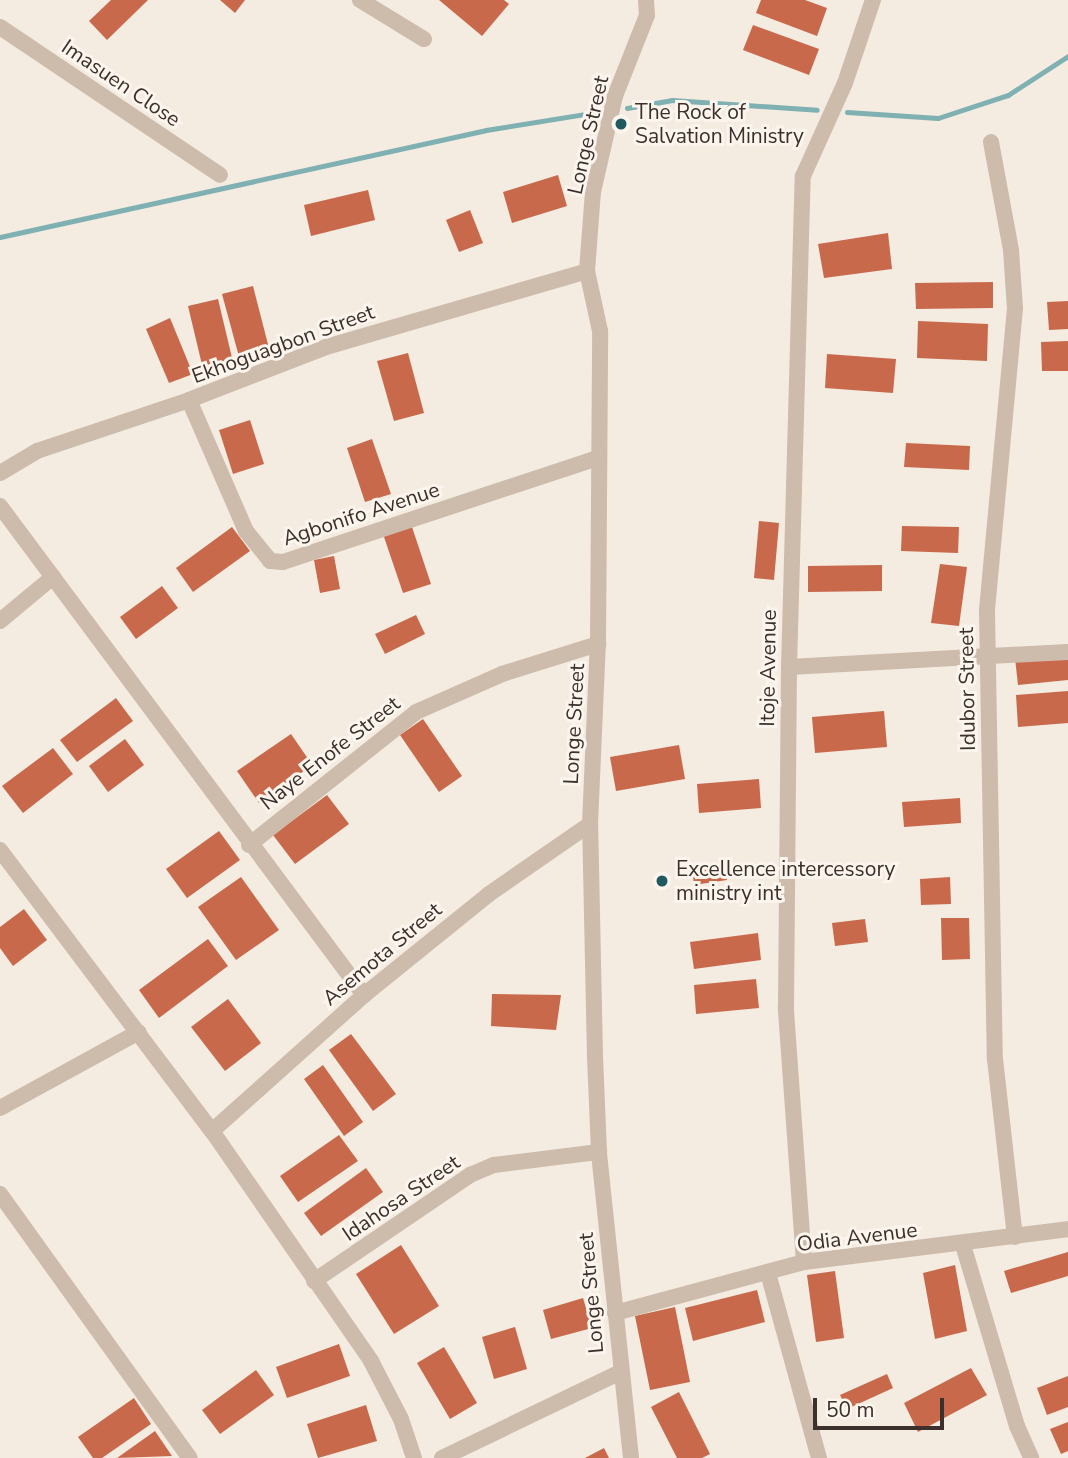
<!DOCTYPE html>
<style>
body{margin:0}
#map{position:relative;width:1068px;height:1458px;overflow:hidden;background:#f4ebe1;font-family:"Nunito Sans",sans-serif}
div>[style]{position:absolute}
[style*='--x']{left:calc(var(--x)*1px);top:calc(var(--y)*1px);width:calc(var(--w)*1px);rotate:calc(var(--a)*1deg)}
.stream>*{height:5px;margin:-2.5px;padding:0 2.5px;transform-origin:2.5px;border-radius:2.5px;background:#7fb0b2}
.building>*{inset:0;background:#c8694b}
.minor>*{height:16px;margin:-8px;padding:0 8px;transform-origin:8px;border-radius:8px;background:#cdbbac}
.dots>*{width:19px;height:19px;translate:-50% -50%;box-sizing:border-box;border:4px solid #fbf5ee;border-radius:50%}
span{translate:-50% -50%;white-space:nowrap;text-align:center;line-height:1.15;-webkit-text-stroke:6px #fbf5ee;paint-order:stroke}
.street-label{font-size:21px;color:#3b302b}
.poi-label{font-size:21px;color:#3b302b}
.left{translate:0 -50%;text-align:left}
.scale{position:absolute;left:813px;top:1398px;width:131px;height:32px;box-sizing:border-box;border:4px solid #3b302b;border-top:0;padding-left:9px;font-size:21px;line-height:24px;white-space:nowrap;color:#3b302b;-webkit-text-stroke:5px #fbf5ee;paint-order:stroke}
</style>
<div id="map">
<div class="stream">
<i style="--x:627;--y:108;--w:46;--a:-10.1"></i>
<i style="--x:672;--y:100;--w:145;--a:3.9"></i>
<i style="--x:847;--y:112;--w:91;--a:3.8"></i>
<i style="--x:938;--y:118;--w:74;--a:-18.2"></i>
<i style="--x:1008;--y:95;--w:72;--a:-33"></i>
<i style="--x:0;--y:237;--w:498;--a:-12.4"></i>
<i style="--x:486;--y:130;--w:112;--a:-9.2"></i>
</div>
<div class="building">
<i style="clip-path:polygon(111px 0,148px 0,107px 40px,89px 21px)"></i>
<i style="clip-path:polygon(220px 0,245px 0,235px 13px)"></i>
<i style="clip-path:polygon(439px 0,504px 0,509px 4px,482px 36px)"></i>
<i style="clip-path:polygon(761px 0,805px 0,827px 8px,817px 36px,756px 13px)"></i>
<i style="clip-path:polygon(753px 25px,819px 49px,809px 75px,743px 50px)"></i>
<i style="clip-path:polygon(558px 175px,567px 206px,512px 223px,503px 192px)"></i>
<i style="clip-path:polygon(368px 190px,375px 220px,311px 236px,304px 205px)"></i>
<i style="clip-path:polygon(470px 210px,483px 243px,459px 252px,446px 220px)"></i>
<i style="clip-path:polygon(888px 233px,892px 269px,824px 278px,818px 244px)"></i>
<i style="clip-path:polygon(993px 282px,993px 308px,916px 309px,915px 283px)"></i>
<i style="clip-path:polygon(253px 286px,271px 356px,241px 364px,222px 294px)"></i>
<i style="clip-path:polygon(218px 299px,233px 362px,203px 369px,188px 306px)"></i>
<i style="clip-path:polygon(1068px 301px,1068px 329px,1049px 330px,1047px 302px)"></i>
<i style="clip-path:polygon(170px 318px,193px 374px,169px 383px,146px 329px)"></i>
<i style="clip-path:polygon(918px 321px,988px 324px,987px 361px,917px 358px)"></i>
<i style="clip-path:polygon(1068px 341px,1068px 371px,1042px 371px,1041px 342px)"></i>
<i style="clip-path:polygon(408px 353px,424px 413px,394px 421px,377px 361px)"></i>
<i style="clip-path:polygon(827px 354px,896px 359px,893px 393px,825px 388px)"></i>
<i style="clip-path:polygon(250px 420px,264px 464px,233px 474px,219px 430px)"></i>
<i style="clip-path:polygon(372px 439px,391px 494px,365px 502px,347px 448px)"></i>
<i style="clip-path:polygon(906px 443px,970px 446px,969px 470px,904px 467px)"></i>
<i style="clip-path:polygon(410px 521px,431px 584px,403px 593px,382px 531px)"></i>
<i style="clip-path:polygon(759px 521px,779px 523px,774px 580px,754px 578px)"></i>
<i style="clip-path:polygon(902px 526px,959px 527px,958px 553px,901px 551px)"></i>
<i style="clip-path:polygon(232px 527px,250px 551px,193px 592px,176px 568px)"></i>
<i style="clip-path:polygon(334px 556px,340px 589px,320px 593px,314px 560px)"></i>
<i style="clip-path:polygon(940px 564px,967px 567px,959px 626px,931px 623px)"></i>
<i style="clip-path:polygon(882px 565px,882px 591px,808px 592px,808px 566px)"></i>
<i style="clip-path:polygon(162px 586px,178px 608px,136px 639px,120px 617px)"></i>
<i style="clip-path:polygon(416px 615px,425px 634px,385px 654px,375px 634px)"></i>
<i style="clip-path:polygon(1068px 653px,1068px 680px,1018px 685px,1015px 658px)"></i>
<i style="clip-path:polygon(1068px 691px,1068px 723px,1018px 727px,1016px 695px)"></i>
<i style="clip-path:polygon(116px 698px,133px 721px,77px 762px,60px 740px)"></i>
<i style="clip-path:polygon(884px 711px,887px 747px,815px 753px,812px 717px)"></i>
<i style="clip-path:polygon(423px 719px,462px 776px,439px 792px,400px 735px)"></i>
<i style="clip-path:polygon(291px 734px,313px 766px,259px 803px,237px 771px)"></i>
<i style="clip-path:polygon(125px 739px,144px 765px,108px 792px,89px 766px)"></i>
<i style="clip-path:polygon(679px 745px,685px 779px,616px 791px,610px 757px)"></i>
<i style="clip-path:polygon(53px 748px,73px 774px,23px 813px,2px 786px)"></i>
<i style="clip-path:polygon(759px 779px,761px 808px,699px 813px,697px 784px)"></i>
<i style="clip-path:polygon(327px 795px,349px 824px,295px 864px,273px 835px)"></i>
<i style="clip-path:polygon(960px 798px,961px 823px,904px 827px,902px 802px)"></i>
<i style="clip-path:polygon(219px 831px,240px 860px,187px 898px,166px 869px)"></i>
<i style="clip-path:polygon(724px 862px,727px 880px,694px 885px,692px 867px)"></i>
<i style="clip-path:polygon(241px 877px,279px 930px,236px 960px,198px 907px)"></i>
<i style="clip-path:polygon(950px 877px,951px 904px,921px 905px,920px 879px)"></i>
<i style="clip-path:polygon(24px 909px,47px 940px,13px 966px,0 948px,0 927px)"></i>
<i style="clip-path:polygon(941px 918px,969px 918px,970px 959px,942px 960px)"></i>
<i style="clip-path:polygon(865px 919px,868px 942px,835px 946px,832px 923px)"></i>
<i style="clip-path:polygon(758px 933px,761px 960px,694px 969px,690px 942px)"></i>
<i style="clip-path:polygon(208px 939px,228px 966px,159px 1018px,139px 990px)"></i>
<i style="clip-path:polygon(756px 979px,759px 1008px,696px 1014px,694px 985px)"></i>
<i style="clip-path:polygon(492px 994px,561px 995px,556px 1030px,491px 1026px)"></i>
<i style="clip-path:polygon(228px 999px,261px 1043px,225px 1071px,191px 1027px)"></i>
<i style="clip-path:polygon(351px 1034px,396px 1094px,373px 1111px,329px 1050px)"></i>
<i style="clip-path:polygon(323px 1065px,363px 1122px,344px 1136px,304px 1079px)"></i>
<i style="clip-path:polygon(339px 1135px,358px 1161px,298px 1202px,280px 1176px)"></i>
<i style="clip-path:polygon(366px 1168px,383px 1192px,321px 1236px,304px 1213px)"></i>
<i style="clip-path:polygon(401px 1245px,439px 1306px,394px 1334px,356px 1274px)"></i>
<i style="clip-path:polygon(1068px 1252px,1068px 1276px,1011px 1293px,1004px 1271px)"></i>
<i style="clip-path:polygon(955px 1265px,967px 1331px,935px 1339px,923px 1273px)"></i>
<i style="clip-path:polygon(835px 1271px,844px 1338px,816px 1342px,807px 1275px)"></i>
<i style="clip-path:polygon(757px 1290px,765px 1322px,693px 1341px,685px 1308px)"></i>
<i style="clip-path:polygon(583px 1298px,592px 1328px,551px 1339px,543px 1310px)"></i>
<i style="clip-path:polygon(675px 1307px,690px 1382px,650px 1390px,635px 1316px)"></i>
<i style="clip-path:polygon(515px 1327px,527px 1369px,494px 1379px,482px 1337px)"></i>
<i style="clip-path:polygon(339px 1344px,350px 1376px,287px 1398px,276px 1367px)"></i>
<i style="clip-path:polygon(444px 1347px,477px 1403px,450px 1419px,417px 1363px)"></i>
<i style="clip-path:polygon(971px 1368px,987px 1395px,918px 1432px,904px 1403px)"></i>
<i style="clip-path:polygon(256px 1370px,274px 1395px,220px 1434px,202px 1410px)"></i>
<i style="clip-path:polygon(887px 1374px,893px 1388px,847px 1409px,840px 1395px)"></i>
<i style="clip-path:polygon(1068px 1376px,1068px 1407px,1047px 1415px,1037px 1388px)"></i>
<i style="clip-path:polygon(679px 1392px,710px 1454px,702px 1458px,677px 1458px,651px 1407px)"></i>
<i style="clip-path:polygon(134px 1398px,151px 1424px,102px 1458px,93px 1458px,78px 1437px)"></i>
<i style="clip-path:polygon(366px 1405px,377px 1441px,318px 1458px,307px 1424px)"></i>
<i style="clip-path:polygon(1068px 1422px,1068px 1451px,1061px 1454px,1050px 1429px)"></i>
<i style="clip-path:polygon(155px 1431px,172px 1456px,117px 1458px)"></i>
<i style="clip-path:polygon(604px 1448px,609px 1458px,585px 1458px)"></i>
</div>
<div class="minor">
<i style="--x:360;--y:0;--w:75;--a:31.4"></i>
<i style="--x:0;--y:27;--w:265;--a:33.9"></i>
<i style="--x:991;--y:142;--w:110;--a:79.5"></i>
<i style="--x:1011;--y:250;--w:58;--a:86.1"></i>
<i style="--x:1015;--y:308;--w:304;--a:95.3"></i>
<i style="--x:987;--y:611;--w:448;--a:89"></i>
<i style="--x:995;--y:1059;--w:179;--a:83.6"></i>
<i style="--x:189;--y:400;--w:143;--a:66.5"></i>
<i style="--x:246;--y:531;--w:38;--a:51"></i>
<i style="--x:270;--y:561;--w:13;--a:4"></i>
<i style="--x:283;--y:562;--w:331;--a:-18.3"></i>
<i style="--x:0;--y:473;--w:43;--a:-30.7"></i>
<i style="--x:37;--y:451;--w:160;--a:-18.5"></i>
<i style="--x:189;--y:400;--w:147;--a:-21.1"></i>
<i style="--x:326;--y:347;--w:272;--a:-16.2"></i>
<i style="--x:0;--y:506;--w:610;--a:53.34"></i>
<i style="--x:0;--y:621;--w:69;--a:-39.7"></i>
<i style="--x:789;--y:667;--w:279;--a:-3.1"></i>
<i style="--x:249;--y:845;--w:213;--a:-38.5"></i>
<i style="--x:416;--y:712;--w:94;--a:-23.8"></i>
<i style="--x:502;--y:674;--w:101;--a:-17.4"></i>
<i style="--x:0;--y:850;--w:352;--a:53"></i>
<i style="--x:212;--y:1131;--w:280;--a:55.3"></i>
<i style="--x:371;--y:1361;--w:65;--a:62.7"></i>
<i style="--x:401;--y:1419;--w:41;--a:71.6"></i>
<i style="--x:0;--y:1108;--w:158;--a:-28.7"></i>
<i style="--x:212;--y:1131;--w:204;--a:-41.8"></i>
<i style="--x:364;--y:995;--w:161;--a:-38.9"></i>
<i style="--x:489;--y:894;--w:123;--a:-34.7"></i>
<i style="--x:0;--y:1194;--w:325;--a:54.3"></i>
<i style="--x:963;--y:1245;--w:189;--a:73.4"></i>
<i style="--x:1017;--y:1426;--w:35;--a:66"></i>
<i style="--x:804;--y:1262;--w:255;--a:-94.1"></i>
<i style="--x:786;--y:1008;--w:341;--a:-89.5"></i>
<i style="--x:789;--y:667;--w:491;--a:-88.4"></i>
<i style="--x:803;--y:176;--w:102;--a:-65.7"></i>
<i style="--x:845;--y:83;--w:88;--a:-71.4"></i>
<i style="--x:768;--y:1273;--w:192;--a:74.6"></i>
<i style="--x:314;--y:1281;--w:189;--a:-34.2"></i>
<i style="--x:470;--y:1175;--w:26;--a:-23"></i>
<i style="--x:494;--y:1165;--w:106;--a:-7.1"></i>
<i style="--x:615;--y:1313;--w:196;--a:-15.1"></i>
<i style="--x:804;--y:1262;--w:266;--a:-7.1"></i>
<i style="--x:442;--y:1458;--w:196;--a:-25.7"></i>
<i style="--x:631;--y:1458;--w:308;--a:-96"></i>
<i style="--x:599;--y:1152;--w:95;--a:-92.4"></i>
<i style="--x:595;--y:1057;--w:233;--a:-91.2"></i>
<i style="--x:590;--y:824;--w:180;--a:-87.5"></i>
<i style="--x:598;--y:644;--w:313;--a:-89.6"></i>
<i style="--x:600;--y:331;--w:61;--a:-102.2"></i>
<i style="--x:587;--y:271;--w:79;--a:-85.7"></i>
<i style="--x:593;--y:192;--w:98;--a:-77.1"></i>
<i style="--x:615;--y:96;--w:87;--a:-68.4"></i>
<i style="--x:647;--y:15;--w:15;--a:-94"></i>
</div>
<div class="dots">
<i style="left:621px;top:124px;background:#1f5a5e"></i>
<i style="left:662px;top:881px;background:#1f5a5e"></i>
</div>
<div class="street-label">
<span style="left:121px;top:83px;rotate:34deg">Imasuen Close</span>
<span style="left:588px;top:135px;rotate:-77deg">Longe Street</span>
<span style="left:283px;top:344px;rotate:-20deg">Ekhoguagbon Street</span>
<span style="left:361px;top:514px;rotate:-18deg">Agbonifo Avenue</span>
<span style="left:768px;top:668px;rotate:-89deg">Itoje Avenue</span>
<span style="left:967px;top:689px;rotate:-91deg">Idubor Street</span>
<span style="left:574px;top:724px;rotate:-87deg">Longe Street</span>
<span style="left:330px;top:753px;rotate:-38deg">Naye Enofe Street</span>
<span style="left:382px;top:954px;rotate:-40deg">Asemota Street</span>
<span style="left:401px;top:1198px;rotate:-34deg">Idahosa Street</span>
<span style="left:857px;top:1237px;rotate:-7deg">Odia Avenue</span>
<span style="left:591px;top:1293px;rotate:-95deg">Longe Street</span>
</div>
<div class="poi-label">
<span class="left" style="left:635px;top:124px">The Rock of<br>Salvation Ministry</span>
<span class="left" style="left:676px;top:881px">Excellence intercessory<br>ministry int</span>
</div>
<div class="scale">50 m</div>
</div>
